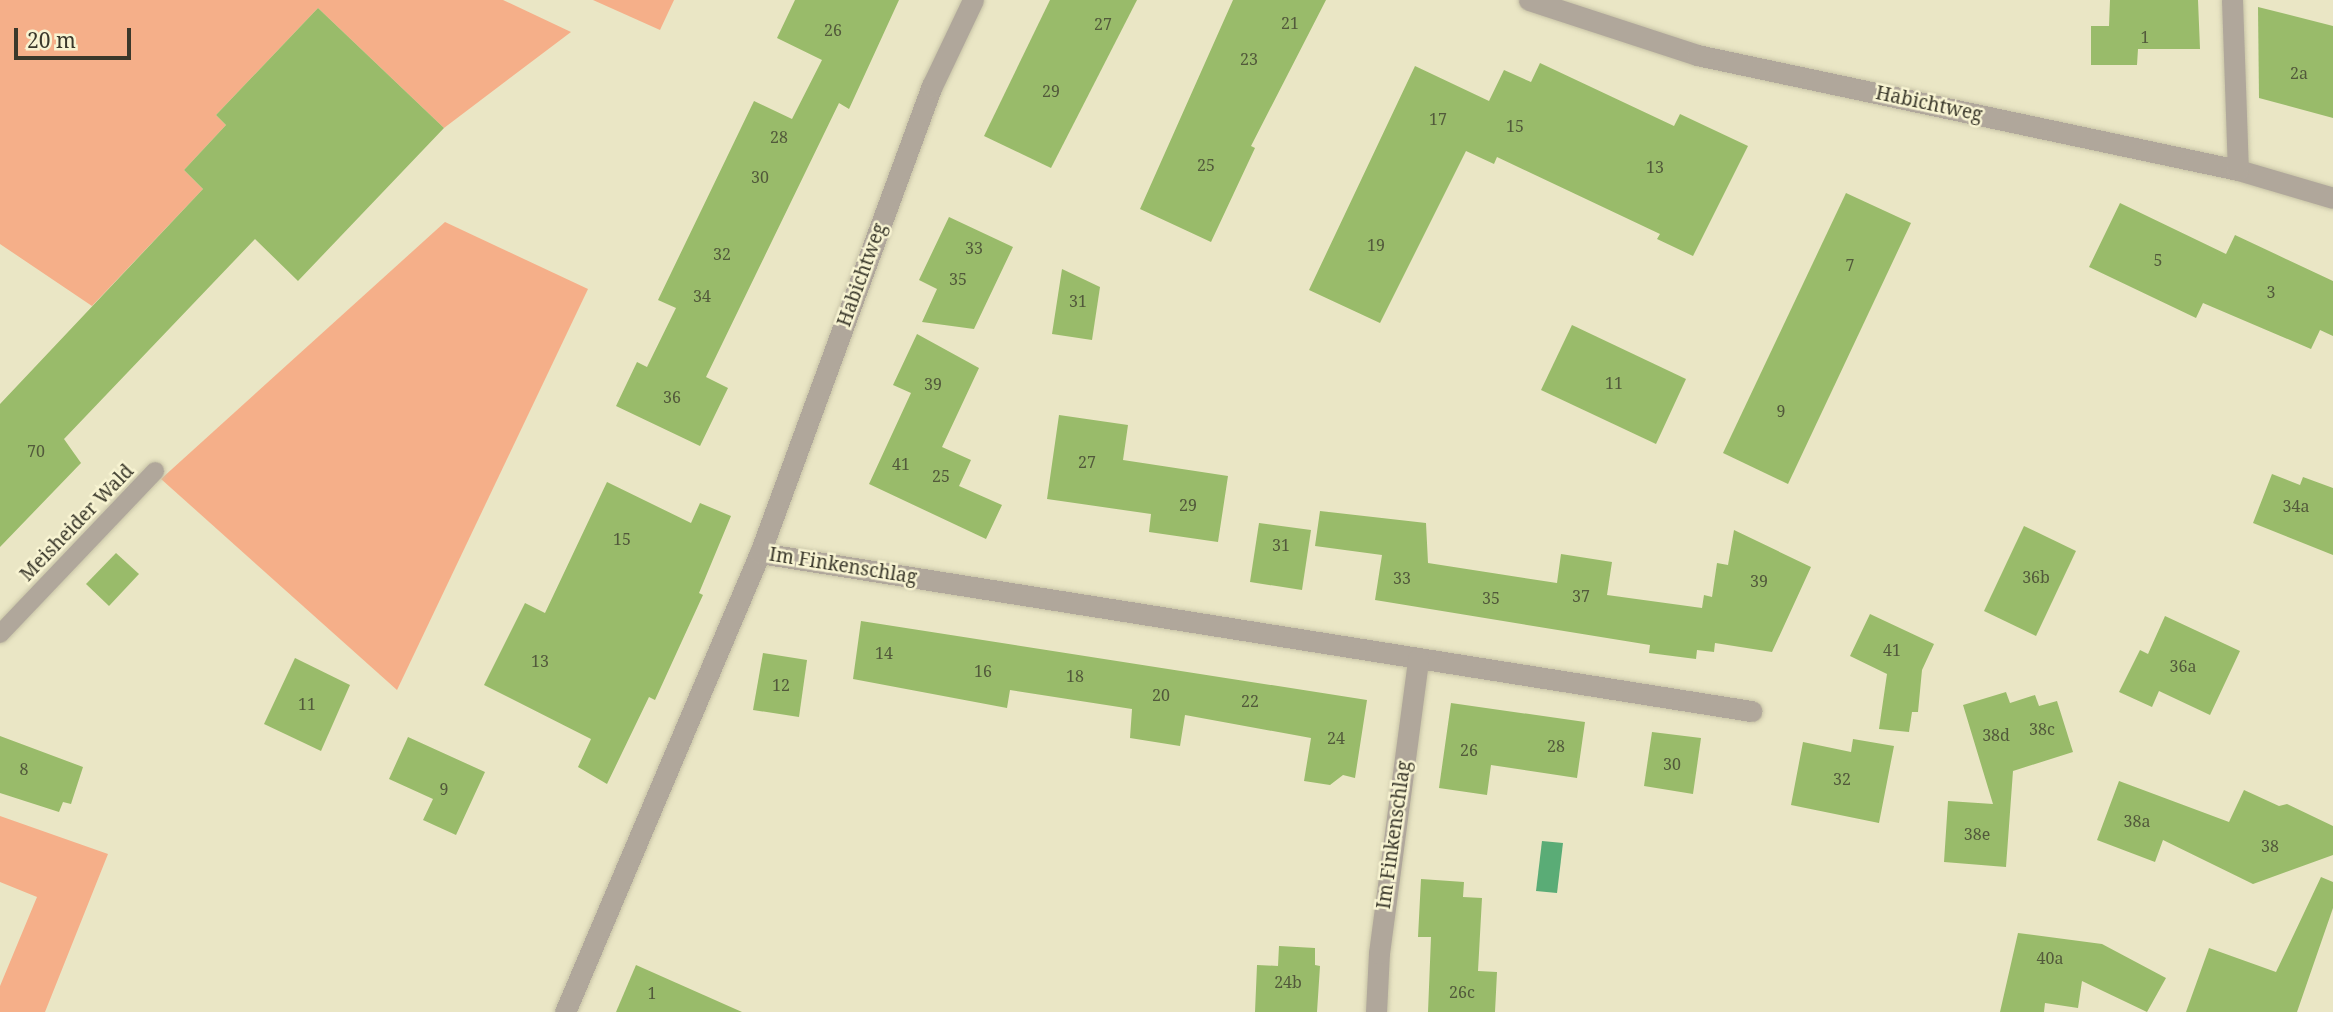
<!DOCTYPE html>
<style>
body{margin:0}
#map{position:relative;width:2333px;height:1012px;overflow:hidden;background:#eae6c5;font-family:"Noto Serif",serif}
div>[style]{position:absolute}
[style*='--x']{left:calc(var(--x)*1px);top:calc(var(--y)*1px);width:calc(var(--w)*1px);rotate:calc(var(--a)*1deg)}
.green>*{inset:0;background:#f5af89}
.water>*{inset:0;background:#5aac76}
.building>*{inset:0;background:#99bb6a}
.roads{filter:drop-shadow(0 0 2px #c7c3a6) drop-shadow(0 0 2px #c7c3a6)}
.lane>*{height:18px;margin:-9px;padding:0 9px;transform-origin:9px;border-radius:9px;background:#b0a79b}
.street>*{height:21px;margin:-10.5px;padding:0 10.5px;transform-origin:10.5px;border-radius:10.5px;background:#b0a79b}
span{translate:-50% -50%;white-space:nowrap;text-align:center;line-height:1.15;-webkit-text-stroke:5px #f8f4d2;paint-order:stroke}
.number-label{font-size:16px;color:#52593b}
.number-label span{-webkit-text-stroke-width:0}
.street-label{font-size:19px;color:#3a382b}
.scale{position:absolute;left:14px;top:28px;width:117px;height:32px;box-sizing:border-box;border:4px solid #3a382b;border-top:0;padding-left:9px;font-size:21px;line-height:24px;white-space:nowrap;color:#3a382b;-webkit-text-stroke:5px #f8f4d2;paint-order:stroke}
</style>
<div id="map">
<div class="green">
<i style="clip-path:polygon(0 0,503px 0,571px 32px,444px 128px,318px 8px,216px 115px,226px 125px,184px 170px,203px 189px,92px 306px,0 244px)"></i>
<i style="clip-path:polygon(593px 0,674px 0,660px 30px)"></i>
<i style="clip-path:polygon(445px 222px,588px 289px,397px 690px,161px 479px)"></i>
<i style="clip-path:polygon(0 816px,108px 854px,45px 1012px,0 1012px,0 986px,37px 897px,0 882px)"></i>
</div>
<div class="water">
<i style="clip-path:polygon(1542px 841px,1563px 843px,1557px 893px,1536px 891px)"></i>
</div>
<div class="building">
<i style="clip-path:polygon(795px 0,899px 0,849px 109px,839px 103px,706px 377px,728px 388px,700px 446px,616px 406px,637px 362px,647px 367px,676px 308px,658px 300px,754px 101px,792px 119px,822px 60px,777px 38px)"></i>
<i style="clip-path:polygon(1050px 0,1137px 0,1051px 168px,984px 136px)"></i>
<i style="clip-path:polygon(1233px 0,1326px 0,1251px 146px,1255px 148px,1211px 242px,1140px 209px)"></i>
<i style="clip-path:polygon(2110px 0,2198px 0,2200px 49px,2138px 49px,2137px 65px,2091px 65px,2091px 26px,2109px 26px)"></i>
<i style="clip-path:polygon(2258px 7px,2333px 26px,2333px 118px,2259px 98px)"></i>
<i style="clip-path:polygon(318px 8px,444px 128px,298px 281px,255px 239px,64px 439px,81px 463px,0 547px,0 404px,203px 189px,184px 170px,226px 125px,216px 115px)"></i>
<i style="clip-path:polygon(1540px 63px,1674px 126px,1680px 114px,1748px 146px,1693px 256px,1657px 239px,1660px 234px,1497px 157px,1494px 164px,1466px 151px,1380px 323px,1309px 290px,1415px 66px,1489px 101px,1504px 70px,1531px 82px)"></i>
<i style="clip-path:polygon(1846px 193px,1911px 223px,1788px 484px,1723px 453px)"></i>
<i style="clip-path:polygon(2120px 203px,2226px 254px,2235px 235px,2333px 281px,2333px 336px,2320px 330px,2311px 349px,2203px 303px,2196px 318px,2089px 267px)"></i>
<i style="clip-path:polygon(949px 217px,1013px 247px,974px 329px,922px 322px,937px 289px,919px 280px)"></i>
<i style="clip-path:polygon(1062px 269px,1100px 287px,1092px 340px,1052px 334px)"></i>
<i style="clip-path:polygon(1572px 325px,1686px 379px,1656px 444px,1541px 390px)"></i>
<i style="clip-path:polygon(917px 334px,979px 368px,942px 447px,971px 460px,959px 486px,1002px 505px,986px 539px,869px 484px,911px 393px,893px 385px)"></i>
<i style="clip-path:polygon(1059px 415px,1128px 425px,1123px 460px,1228px 476px,1218px 542px,1149px 532px,1151px 514px,1047px 499px)"></i>
<i style="clip-path:polygon(2272px 474px,2300px 485px,2303px 477px,2333px 488px,2333px 555px,2253px 523px)"></i>
<i style="clip-path:polygon(607px 482px,691px 523px,700px 503px,731px 516px,699px 593px,703px 595px,655px 700px,649px 697px,607px 784px,578px 767px,591px 739px,484px 685px,525px 603px,545px 613px)"></i>
<i style="clip-path:polygon(1320px 511px,1426px 523px,1428px 563px,1557px 583px,1561px 554px,1612px 562px,1607px 595px,1702px 608px,1704px 595px,1712px 597px,1717px 563px,1728px 565px,1734px 530px,1811px 567px,1772px 652px,1715px 643px,1714px 652px,1697px 650px,1696px 659px,1649px 653px,1650px 645px,1375px 600px,1382px 555px,1315px 546px)"></i>
<i style="clip-path:polygon(1259px 523px,1311px 530px,1302px 590px,1250px 582px)"></i>
<i style="clip-path:polygon(2024px 526px,2076px 551px,2036px 636px,1984px 611px)"></i>
<i style="clip-path:polygon(116px 553px,139px 574px,109px 606px,86px 584px)"></i>
<i style="clip-path:polygon(1870px 614px,1934px 644px,1922px 670px,1918px 712px,1912px 712px,1909px 732px,1879px 729px,1887px 674px,1850px 656px)"></i>
<i style="clip-path:polygon(2165px 616px,2240px 651px,2210px 715px,2159px 691px,2152px 707px,2119px 692px,2140px 650px,2148px 654px)"></i>
<i style="clip-path:polygon(861px 621px,1367px 700px,1355px 778px,1343px 775px,1330px 785px,1304px 781px,1311px 738px,1185px 715px,1180px 746px,1130px 738px,1132px 709px,1010px 690px,1007px 708px,853px 679px)"></i>
<i style="clip-path:polygon(763px 653px,807px 660px,799px 717px,753px 710px)"></i>
<i style="clip-path:polygon(295px 658px,350px 685px,321px 751px,264px 724px)"></i>
<i style="clip-path:polygon(2006px 692px,2010px 703px,2035px 695px,2039px 706px,2057px 701px,2073px 752px,2013px 771px,2006px 867px,1944px 862px,1948px 801px,1993px 804px,1963px 705px)"></i>
<i style="clip-path:polygon(1451px 703px,1585px 722px,1577px 778px,1491px 765px,1487px 795px,1439px 788px)"></i>
<i style="clip-path:polygon(1652px 732px,1701px 738px,1693px 794px,1644px 786px)"></i>
<i style="clip-path:polygon(0 736px,83px 767px,71px 804px,63px 802px,59px 812px,0 793px)"></i>
<i style="clip-path:polygon(408px 737px,485px 772px,456px 835px,423px 820px,433px 799px,389px 779px)"></i>
<i style="clip-path:polygon(1853px 739px,1894px 746px,1879px 823px,1791px 805px,1803px 742px,1851px 752px)"></i>
<i style="clip-path:polygon(2119px 781px,2229px 822px,2244px 790px,2279px 806px,2287px 804px,2333px 826px,2333px 855px,2253px 884px,2163px 840px,2155px 862px,2097px 840px)"></i>
<i style="clip-path:polygon(2321px 877px,2333px 882px,2333px 908px,2297px 1012px,2186px 1012px,2209px 948px,2276px 972px)"></i>
<i style="clip-path:polygon(1421px 879px,1464px 882px,1463px 897px,1482px 898px,1478px 971px,1497px 972px,1495px 1012px,1428px 1012px,1431px 937px,1418px 937px)"></i>
<i style="clip-path:polygon(2018px 933px,2102px 944px,2166px 978px,2147px 1012px,2082px 981px,2078px 1008px,2045px 1003px,2044px 1012px,2000px 1012px)"></i>
<i style="clip-path:polygon(1279px 946px,1315px 948px,1315px 965px,1320px 966px,1317px 1012px,1255px 1012px,1257px 965px,1278px 966px)"></i>
<i style="clip-path:polygon(636px 965px,742px 1012px,616px 1012px)"></i>
</div>
<div class="roads">
<div class="lane">
<i style="--x:0;--y:634;--w:225;--a:-46.4"></i>
</div>
<div class="street">
<i style="--x:1529;--y:0;--w:177;--a:18.1"></i>
<i style="--x:1697;--y:55;--w:553;--a:12"></i>
<i style="--x:2238;--y:170;--w:99;--a:16.4"></i>
<i style="--x:2232;--y:0;--w:170;--a:88"></i>
<i style="--x:760;--y:553;--w:1004;--a:9.06"></i>
<i style="--x:565;--y:1012;--w:499;--a:-67"></i>
<i style="--x:760;--y:553;--w:498;--a:-69.8"></i>
<i style="--x:932;--y:86;--w:95;--a:-64.5"></i>
<i style="--x:1376;--y:1012;--w:59;--a:-87.1"></i>
<i style="--x:1379;--y:953;--w:297;--a:-82.4"></i>
</div>
</div>
<div class="number-label">
<span style="left:1290px;top:23px">21</span>
<span style="left:1103px;top:24px">27</span>
<span style="left:833px;top:30px">26</span>
<span style="left:2145px;top:37px">1</span>
<span style="left:1249px;top:59px">23</span>
<span style="left:2299px;top:73px">2a</span>
<span style="left:1051px;top:91px">29</span>
<span style="left:1438px;top:119px">17</span>
<span style="left:1515px;top:126px">15</span>
<span style="left:779px;top:137px">28</span>
<span style="left:1206px;top:165px">25</span>
<span style="left:1655px;top:167px">13</span>
<span style="left:760px;top:177px">30</span>
<span style="left:1376px;top:245px">19</span>
<span style="left:974px;top:248px">33</span>
<span style="left:722px;top:254px">32</span>
<span style="left:2158px;top:260px">5</span>
<span style="left:1850px;top:265px">7</span>
<span style="left:958px;top:279px">35</span>
<span style="left:2271px;top:292px">3</span>
<span style="left:702px;top:296px">34</span>
<span style="left:1078px;top:301px">31</span>
<span style="left:1614px;top:383px">11</span>
<span style="left:933px;top:384px">39</span>
<span style="left:672px;top:397px">36</span>
<span style="left:1781px;top:411px">9</span>
<span style="left:36px;top:451px">70</span>
<span style="left:1087px;top:462px">27</span>
<span style="left:901px;top:464px">41</span>
<span style="left:941px;top:476px">25</span>
<span style="left:1188px;top:505px">29</span>
<span style="left:2296px;top:506px">34a</span>
<span style="left:622px;top:539px">15</span>
<span style="left:1281px;top:545px">31</span>
<span style="left:2036px;top:577px">36b</span>
<span style="left:1402px;top:578px">33</span>
<span style="left:1759px;top:581px">39</span>
<span style="left:1581px;top:596px">37</span>
<span style="left:1491px;top:598px">35</span>
<span style="left:1892px;top:650px">41</span>
<span style="left:884px;top:653px">14</span>
<span style="left:540px;top:661px">13</span>
<span style="left:2183px;top:666px">36a</span>
<span style="left:983px;top:671px">16</span>
<span style="left:1075px;top:676px">18</span>
<span style="left:781px;top:685px">12</span>
<span style="left:1161px;top:695px">20</span>
<span style="left:1250px;top:701px">22</span>
<span style="left:307px;top:704px">11</span>
<span style="left:2042px;top:729px">38c</span>
<span style="left:1996px;top:735px">38d</span>
<span style="left:1336px;top:738px">24</span>
<span style="left:1556px;top:746px">28</span>
<span style="left:1469px;top:750px">26</span>
<span style="left:1672px;top:764px">30</span>
<span style="left:24px;top:769px">8</span>
<span style="left:1842px;top:779px">32</span>
<span style="left:444px;top:789px">9</span>
<span style="left:2137px;top:821px">38a</span>
<span style="left:1977px;top:834px">38e</span>
<span style="left:2270px;top:846px">38</span>
<span style="left:2050px;top:958px">40a</span>
<span style="left:1288px;top:982px">24b</span>
<span style="left:1462px;top:992px">26c</span>
<span style="left:652px;top:993px">1</span>
</div>
<div class="street-label">
<span style="left:1929px;top:104px;rotate:12deg">Habichtweg</span>
<span style="left:862px;top:275px;rotate:-70deg">Habichtweg</span>
<span style="left:77px;top:523px;rotate:-46deg">Meisheider Wald</span>
<span style="left:843px;top:566px;rotate:9deg">Im Finkenschlag</span>
<span style="left:1394px;top:835px;rotate:-82deg">Im Finkenschlag</span>
</div>
<div class="scale">20 m</div>
</div>
